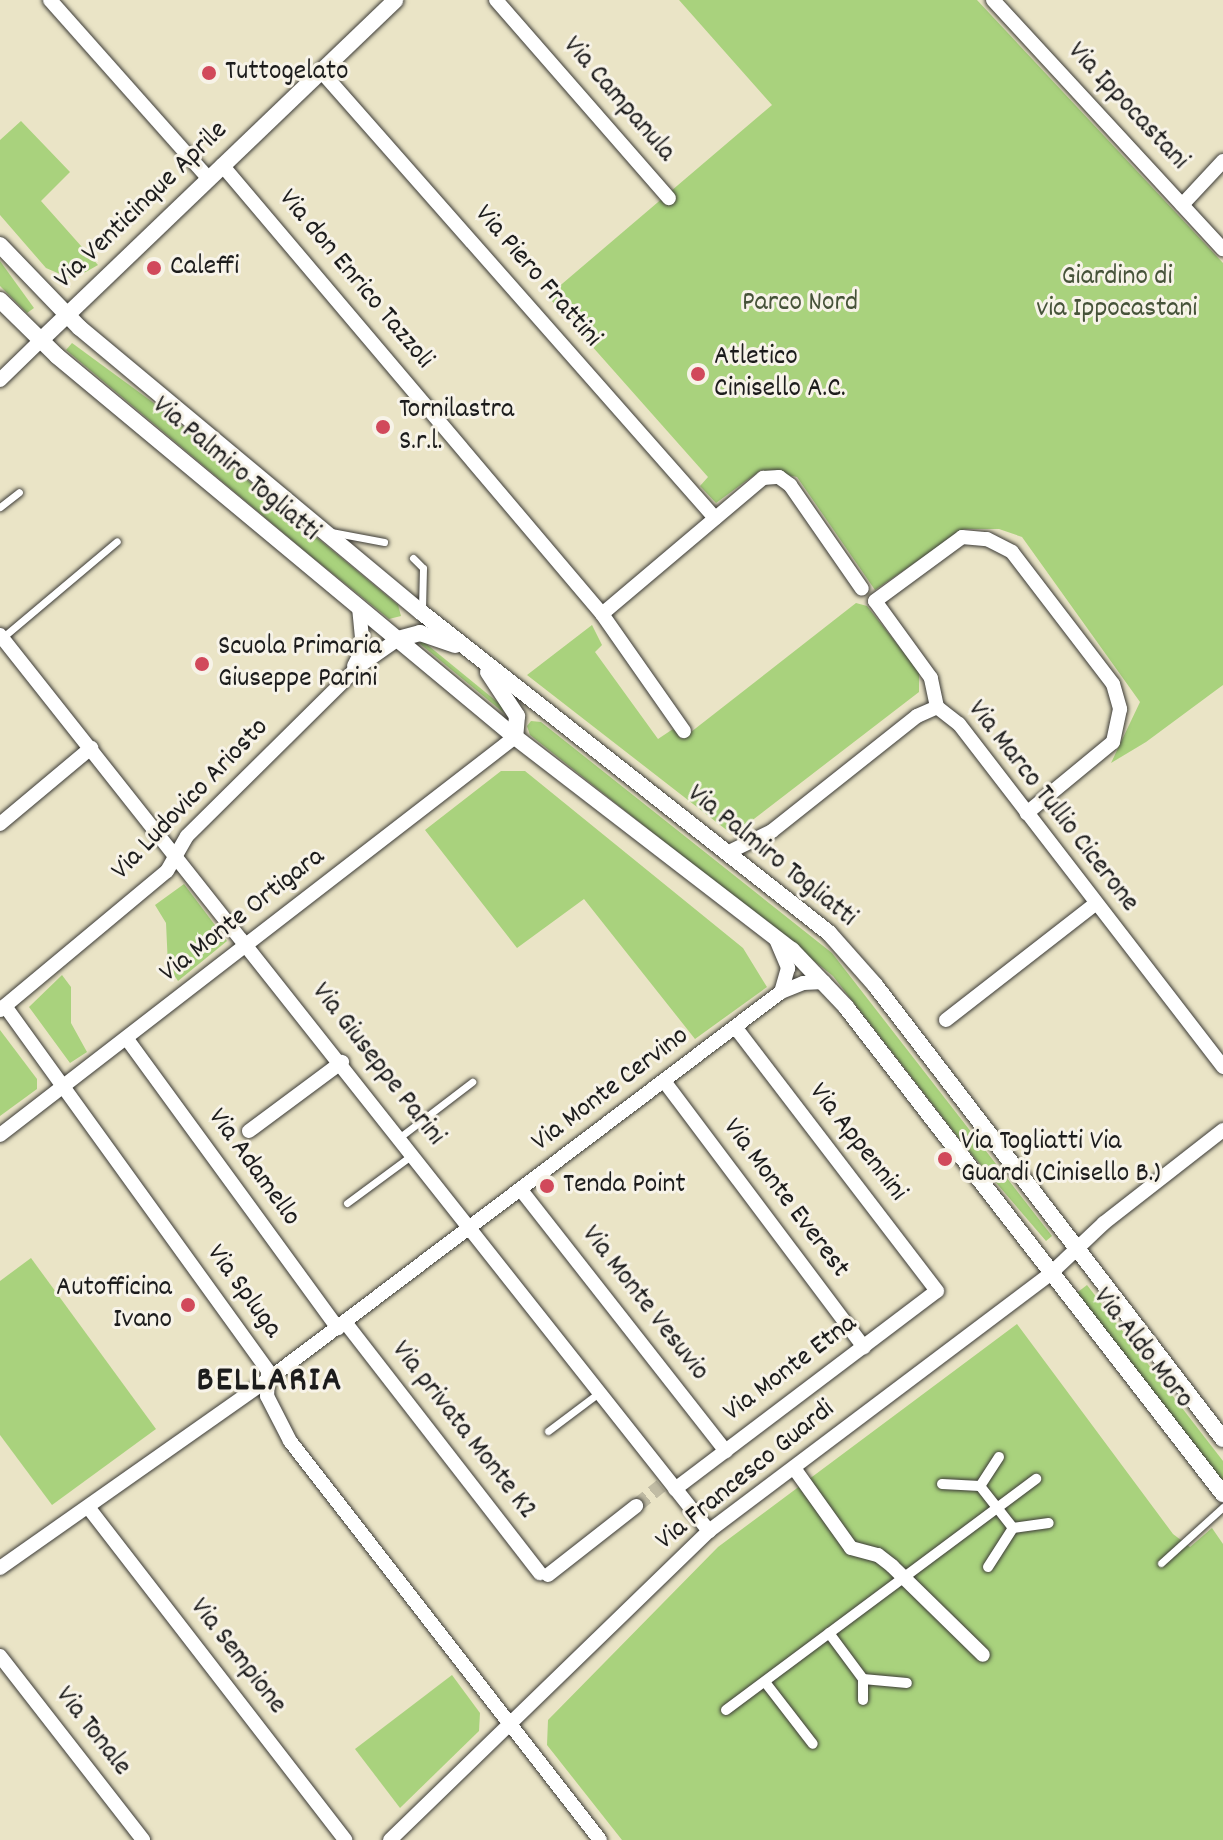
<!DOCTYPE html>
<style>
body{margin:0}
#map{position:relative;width:1223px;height:1840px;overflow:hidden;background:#eae4c6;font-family:Dekko,sans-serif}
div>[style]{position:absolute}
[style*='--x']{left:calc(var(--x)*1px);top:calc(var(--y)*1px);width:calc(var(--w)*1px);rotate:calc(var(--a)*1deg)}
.green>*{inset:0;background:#a9d27d}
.minor-tunnel>*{height:14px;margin-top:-7px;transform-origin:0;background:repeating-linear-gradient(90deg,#c1bca4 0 14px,transparent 0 21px)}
.roads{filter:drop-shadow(0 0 2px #3b3a36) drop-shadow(0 0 2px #3b3a36)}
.service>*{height:7px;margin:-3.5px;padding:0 3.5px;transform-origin:3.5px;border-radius:3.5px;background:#fff}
.pedestrian>*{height:10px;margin:-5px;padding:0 5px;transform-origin:5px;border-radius:5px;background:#fff}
.minor>*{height:14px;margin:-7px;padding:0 7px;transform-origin:7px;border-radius:7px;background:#fff}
.tertiary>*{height:16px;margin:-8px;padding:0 8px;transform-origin:8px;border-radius:8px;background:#fff}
.dots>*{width:22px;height:22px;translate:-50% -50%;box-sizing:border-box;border:4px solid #f7f3e8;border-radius:50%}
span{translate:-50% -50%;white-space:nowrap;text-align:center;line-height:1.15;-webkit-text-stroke:6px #f7f3e8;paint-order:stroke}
.poi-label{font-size:28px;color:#1c1c1c}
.left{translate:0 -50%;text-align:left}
.right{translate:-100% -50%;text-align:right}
.street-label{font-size:28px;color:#1c1c1c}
.park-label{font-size:28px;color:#465339}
.district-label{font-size:36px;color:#1c1c1c;font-weight:700;letter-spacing:2px}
</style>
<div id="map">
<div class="green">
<i style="clip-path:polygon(679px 0,977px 0,1223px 263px,1223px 685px,1146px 742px,1111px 763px,1140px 702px,1022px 537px,999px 529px,964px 529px,875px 590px,797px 477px,761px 470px,716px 503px,700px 486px,708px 477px,551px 300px,549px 295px,772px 105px)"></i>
<i style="clip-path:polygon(21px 121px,70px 172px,41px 201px,98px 265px,84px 273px,69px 278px,46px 268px,0 215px,0 140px)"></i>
<i style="clip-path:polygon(0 261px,34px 308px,27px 313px,0 286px)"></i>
<i style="clip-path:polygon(72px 343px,162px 409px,398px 605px,401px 616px,389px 619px,311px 556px,66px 350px)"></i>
<i style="clip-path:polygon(856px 603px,867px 606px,919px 672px,919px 692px,733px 835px,527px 675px,592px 625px,602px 645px,595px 652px,658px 739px,673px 729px,682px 739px)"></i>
<i style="clip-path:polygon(424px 642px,501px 705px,504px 713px,419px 643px)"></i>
<i style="clip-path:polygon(531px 721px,541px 722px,832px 953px,1052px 1236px,1046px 1241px,968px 1150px,833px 976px,530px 735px,527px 726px)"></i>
<i style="clip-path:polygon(501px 771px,525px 771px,743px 948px,767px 987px,695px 1039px,584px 899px,517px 948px,425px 830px)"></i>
<i style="clip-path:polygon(184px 884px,227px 941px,178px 981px,168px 966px,166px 923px,155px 905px)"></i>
<i style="clip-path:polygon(62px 975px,71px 987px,71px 1023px,87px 1052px,70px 1063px,29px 1007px)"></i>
<i style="clip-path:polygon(0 1030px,37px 1079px,37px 1089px,0 1116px)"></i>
<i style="clip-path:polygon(31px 1258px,156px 1429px,52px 1505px,0 1435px,0 1281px)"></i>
<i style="clip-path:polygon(1087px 1285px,1223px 1461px,1223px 1489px,1074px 1295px)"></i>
<i style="clip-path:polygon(1017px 1324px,1173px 1534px,1190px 1547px,1212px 1528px,1223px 1544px,1223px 1840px,622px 1840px,547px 1745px,548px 1720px,718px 1547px)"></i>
<i style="clip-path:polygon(452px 1675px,480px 1713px,479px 1731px,400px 1808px,355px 1749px)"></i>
</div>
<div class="minor-tunnel">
<i style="--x:636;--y:1506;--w:32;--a:-39"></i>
</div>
<div class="roads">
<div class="service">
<i style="--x:0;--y:507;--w:24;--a:-38"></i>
<i style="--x:331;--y:532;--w:54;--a:10.7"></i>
<i style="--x:413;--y:558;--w:14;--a:45"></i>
<i style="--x:423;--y:568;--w:42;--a:91.4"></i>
<i style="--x:2;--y:638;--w:150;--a:-40.1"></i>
<i style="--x:400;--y:1137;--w:91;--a:-37.4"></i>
<i style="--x:347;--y:1203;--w:81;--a:-36.4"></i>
<i style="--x:548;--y:1431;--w:65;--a:-36.9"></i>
<i style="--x:1161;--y:1563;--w:84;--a:-42.1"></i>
</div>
<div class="pedestrian">
<i style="--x:999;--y:1457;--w:35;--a:123"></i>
<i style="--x:980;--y:1486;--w:53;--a:51.8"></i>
<i style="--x:1013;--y:1528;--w:36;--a:-8"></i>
<i style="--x:942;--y:1484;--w:38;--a:3"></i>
<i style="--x:988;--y:1567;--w:46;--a:-57.3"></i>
<i style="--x:829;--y:1633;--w:57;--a:53.5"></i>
<i style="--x:863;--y:1679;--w:44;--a:5.2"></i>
<i style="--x:765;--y:1682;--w:78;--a:52.3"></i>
<i style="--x:863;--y:1700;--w:21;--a:-90"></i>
<i style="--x:726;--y:1710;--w:387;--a:-36.7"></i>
</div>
<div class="minor">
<i style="--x:50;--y:0;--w:238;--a:48.4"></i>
<i style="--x:496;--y:0;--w:263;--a:48.9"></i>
<i style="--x:993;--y:0;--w:339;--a:47.3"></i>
<i style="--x:321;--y:71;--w:596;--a:48.61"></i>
<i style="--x:222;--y:165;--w:588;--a:49.76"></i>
<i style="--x:602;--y:614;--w:143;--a:55"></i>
<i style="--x:1182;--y:205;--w:60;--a:-47"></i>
<i style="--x:0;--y:380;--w:56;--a:-44.3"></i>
<i style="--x:602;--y:614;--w:211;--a:-40.2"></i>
<i style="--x:763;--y:478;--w:16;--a:-4"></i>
<i style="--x:779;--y:477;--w:14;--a:36"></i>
<i style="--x:790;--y:485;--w:126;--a:55.3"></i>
<i style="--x:0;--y:635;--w:1143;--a:51.65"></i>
<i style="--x:354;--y:666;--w:20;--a:-63"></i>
<i style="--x:363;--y:648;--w:41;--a:-95.6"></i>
<i style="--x:937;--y:707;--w:30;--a:-102"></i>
<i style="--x:931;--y:678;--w:95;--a:-126"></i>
<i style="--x:875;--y:601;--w:108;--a:-36.3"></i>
<i style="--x:962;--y:537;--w:25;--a:5"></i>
<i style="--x:987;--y:539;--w:28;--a:27"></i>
<i style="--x:1012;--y:552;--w:166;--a:52.6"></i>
<i style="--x:1113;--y:684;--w:26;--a:74"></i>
<i style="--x:1120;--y:709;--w:34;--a:102"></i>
<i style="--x:1113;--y:742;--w:112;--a:140.5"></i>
<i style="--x:937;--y:707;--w:28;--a:38"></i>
<i style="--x:959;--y:724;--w:433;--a:52.4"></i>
<i style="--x:0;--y:824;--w:119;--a:-39.9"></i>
<i style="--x:729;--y:852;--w:48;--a:-26"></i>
<i style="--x:772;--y:831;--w:185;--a:-38.4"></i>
<i style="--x:917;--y:716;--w:22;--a:-24"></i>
<i style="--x:775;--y:937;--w:34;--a:67"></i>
<i style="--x:788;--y:968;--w:25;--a:106"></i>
<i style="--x:5;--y:1006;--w:450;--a:54.2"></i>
<i style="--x:268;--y:1371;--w:25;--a:92"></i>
<i style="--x:267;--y:1396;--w:51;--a:62.9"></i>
<i style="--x:290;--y:1441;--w:505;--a:52.15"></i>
<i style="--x:0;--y:1010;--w:217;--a:-39.8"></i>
<i style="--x:167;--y:871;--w:40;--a:-60.3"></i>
<i style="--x:187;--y:836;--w:240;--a:-44.7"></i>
<i style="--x:358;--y:667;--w:49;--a:-35"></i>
<i style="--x:946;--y:1020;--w:189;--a:-37.9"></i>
<i style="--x:127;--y:1039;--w:358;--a:53.9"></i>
<i style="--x:664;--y:1081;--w:333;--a:53.1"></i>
<i style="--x:249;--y:1131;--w:116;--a:-36.6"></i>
<i style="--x:0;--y:1135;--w:651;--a:-37.7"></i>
<i style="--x:521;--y:1190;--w:332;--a:51.9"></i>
<i style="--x:345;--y:1322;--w:318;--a:52.2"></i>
<i style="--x:794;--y:1468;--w:98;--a:54.5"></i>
<i style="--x:851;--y:1548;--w:28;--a:15"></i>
<i style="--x:878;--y:1555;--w:18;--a:38"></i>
<i style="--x:892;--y:1566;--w:127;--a:44.4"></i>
<i style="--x:675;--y:1489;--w:328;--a:-37.1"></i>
<i style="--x:937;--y:1291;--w:332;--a:-127.4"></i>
<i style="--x:88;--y:1507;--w:421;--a:52.3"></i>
<i style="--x:0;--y:1568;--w:325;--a:-35.1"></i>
<i style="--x:266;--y:1381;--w:645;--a:-37.07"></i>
<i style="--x:781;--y:992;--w:24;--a:-22"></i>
<i style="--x:803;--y:983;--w:21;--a:-3"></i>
<i style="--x:548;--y:1575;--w:112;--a:-38.1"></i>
<i style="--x:0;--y:1656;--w:233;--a:52.1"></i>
<i style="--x:390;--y:1840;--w:444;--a:-44.1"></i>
<i style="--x:709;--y:1531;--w:427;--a:-37"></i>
<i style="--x:1050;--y:1274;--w:74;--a:-43.4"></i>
<i style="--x:1104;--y:1223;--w:151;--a:-38"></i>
</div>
<div class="tertiary">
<i style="--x:0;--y:245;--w:115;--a:46.1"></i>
<i style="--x:80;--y:328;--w:444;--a:39.8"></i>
<i style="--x:421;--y:612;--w:519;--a:38.19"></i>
<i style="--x:829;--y:933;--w:69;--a:48.5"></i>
<i style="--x:875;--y:985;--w:572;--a:52.53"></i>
<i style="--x:0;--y:300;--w:80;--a:44.5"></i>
<i style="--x:57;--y:356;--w:596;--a:39.76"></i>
<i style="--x:515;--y:737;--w:349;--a:37.6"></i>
<i style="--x:792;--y:950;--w:79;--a:46.5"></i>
<i style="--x:846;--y:1007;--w:616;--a:52.26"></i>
<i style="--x:40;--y:341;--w:492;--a:-43.8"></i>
<i style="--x:398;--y:639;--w:23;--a:-15"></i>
<i style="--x:420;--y:633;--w:37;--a:19"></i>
<i style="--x:488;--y:672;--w:53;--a:56.6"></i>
<i style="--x:517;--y:716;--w:21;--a:95"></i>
</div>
</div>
<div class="dots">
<i style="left:209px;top:73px;background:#d1495b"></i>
<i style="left:154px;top:268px;background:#d1495b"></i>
<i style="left:698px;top:374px;background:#d1495b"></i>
<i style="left:383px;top:427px;background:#d1495b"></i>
<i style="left:202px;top:664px;background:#d1495b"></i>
<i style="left:945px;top:1159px;background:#d1495b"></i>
<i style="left:547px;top:1186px;background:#d1495b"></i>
<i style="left:188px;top:1305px;background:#d1495b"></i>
</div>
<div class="poi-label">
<span class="left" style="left:225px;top:73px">Tuttogelato</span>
<span class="left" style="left:170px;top:268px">Caleffi</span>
<span class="left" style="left:714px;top:374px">Atletico<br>Cinisello A.C.</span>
<span class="left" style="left:399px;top:427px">Tornilastra<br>S.r.l.</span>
<span class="left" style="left:218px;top:664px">Scuola Primaria<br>Giuseppe Parini</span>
<span class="left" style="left:961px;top:1159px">Via Togliatti Via<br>Guardi (Cinisello B.)</span>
<span class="left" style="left:563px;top:1186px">Tenda Point</span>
<span class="right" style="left:172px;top:1305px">Autofficina<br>Ivano</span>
</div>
<div class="street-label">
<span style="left:618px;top:100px;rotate:49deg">Via Campanula</span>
<span style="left:1127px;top:107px;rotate:47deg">Via Ippocastani</span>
<span style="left:142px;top:206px;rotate:-44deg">Via Venticinque Aprile</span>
<span style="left:537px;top:277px;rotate:49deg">Via Piero Frattini</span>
<span style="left:355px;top:280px;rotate:50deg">Via don Enrico Tazzoli</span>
<span style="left:235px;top:470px;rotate:40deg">Via Palmiro Togliatti</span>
<span style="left:191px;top:800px;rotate:-46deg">Via Ludovico Ariosto</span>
<span style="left:1052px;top:807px;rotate:52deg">Via Marco Tullio Cicerone</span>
<span style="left:771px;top:857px;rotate:39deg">Via Palmiro Togliatti</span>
<span style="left:243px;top:916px;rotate:-38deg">Via Monte Ortigara</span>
<span style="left:377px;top:1065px;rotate:52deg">Via Giuseppe Parini</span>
<span style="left:611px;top:1090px;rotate:-37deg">Via Monte Cervino</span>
<span style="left:857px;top:1143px;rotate:52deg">Via Appennini</span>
<span style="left:253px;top:1168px;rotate:54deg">Via Adamello</span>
<span style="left:785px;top:1199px;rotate:53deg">Via Monte Everest</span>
<span style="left:243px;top:1292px;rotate:54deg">Via Spluga</span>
<span style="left:644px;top:1304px;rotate:52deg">Via Monte Vesuvio</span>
<span style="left:1142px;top:1349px;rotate:52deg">Via Aldo Moro</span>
<span style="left:791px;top:1369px;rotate:-37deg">Via Monte Etna</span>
<span style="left:463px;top:1431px;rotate:52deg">Via privata Monte K2</span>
<span style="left:746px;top:1476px;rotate:-39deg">Via Francesco Guardi</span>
<span style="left:237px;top:1657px;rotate:52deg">Via Sempione</span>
<span style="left:92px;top:1732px;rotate:52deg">Via Tonale</span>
</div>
<div class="park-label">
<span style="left:1117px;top:294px">Giardino di<br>via Ippocastani</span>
<span style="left:800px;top:304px">Parco Nord</span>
</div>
<div class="district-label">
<span style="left:270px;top:1383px">BELLARIA</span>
</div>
</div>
